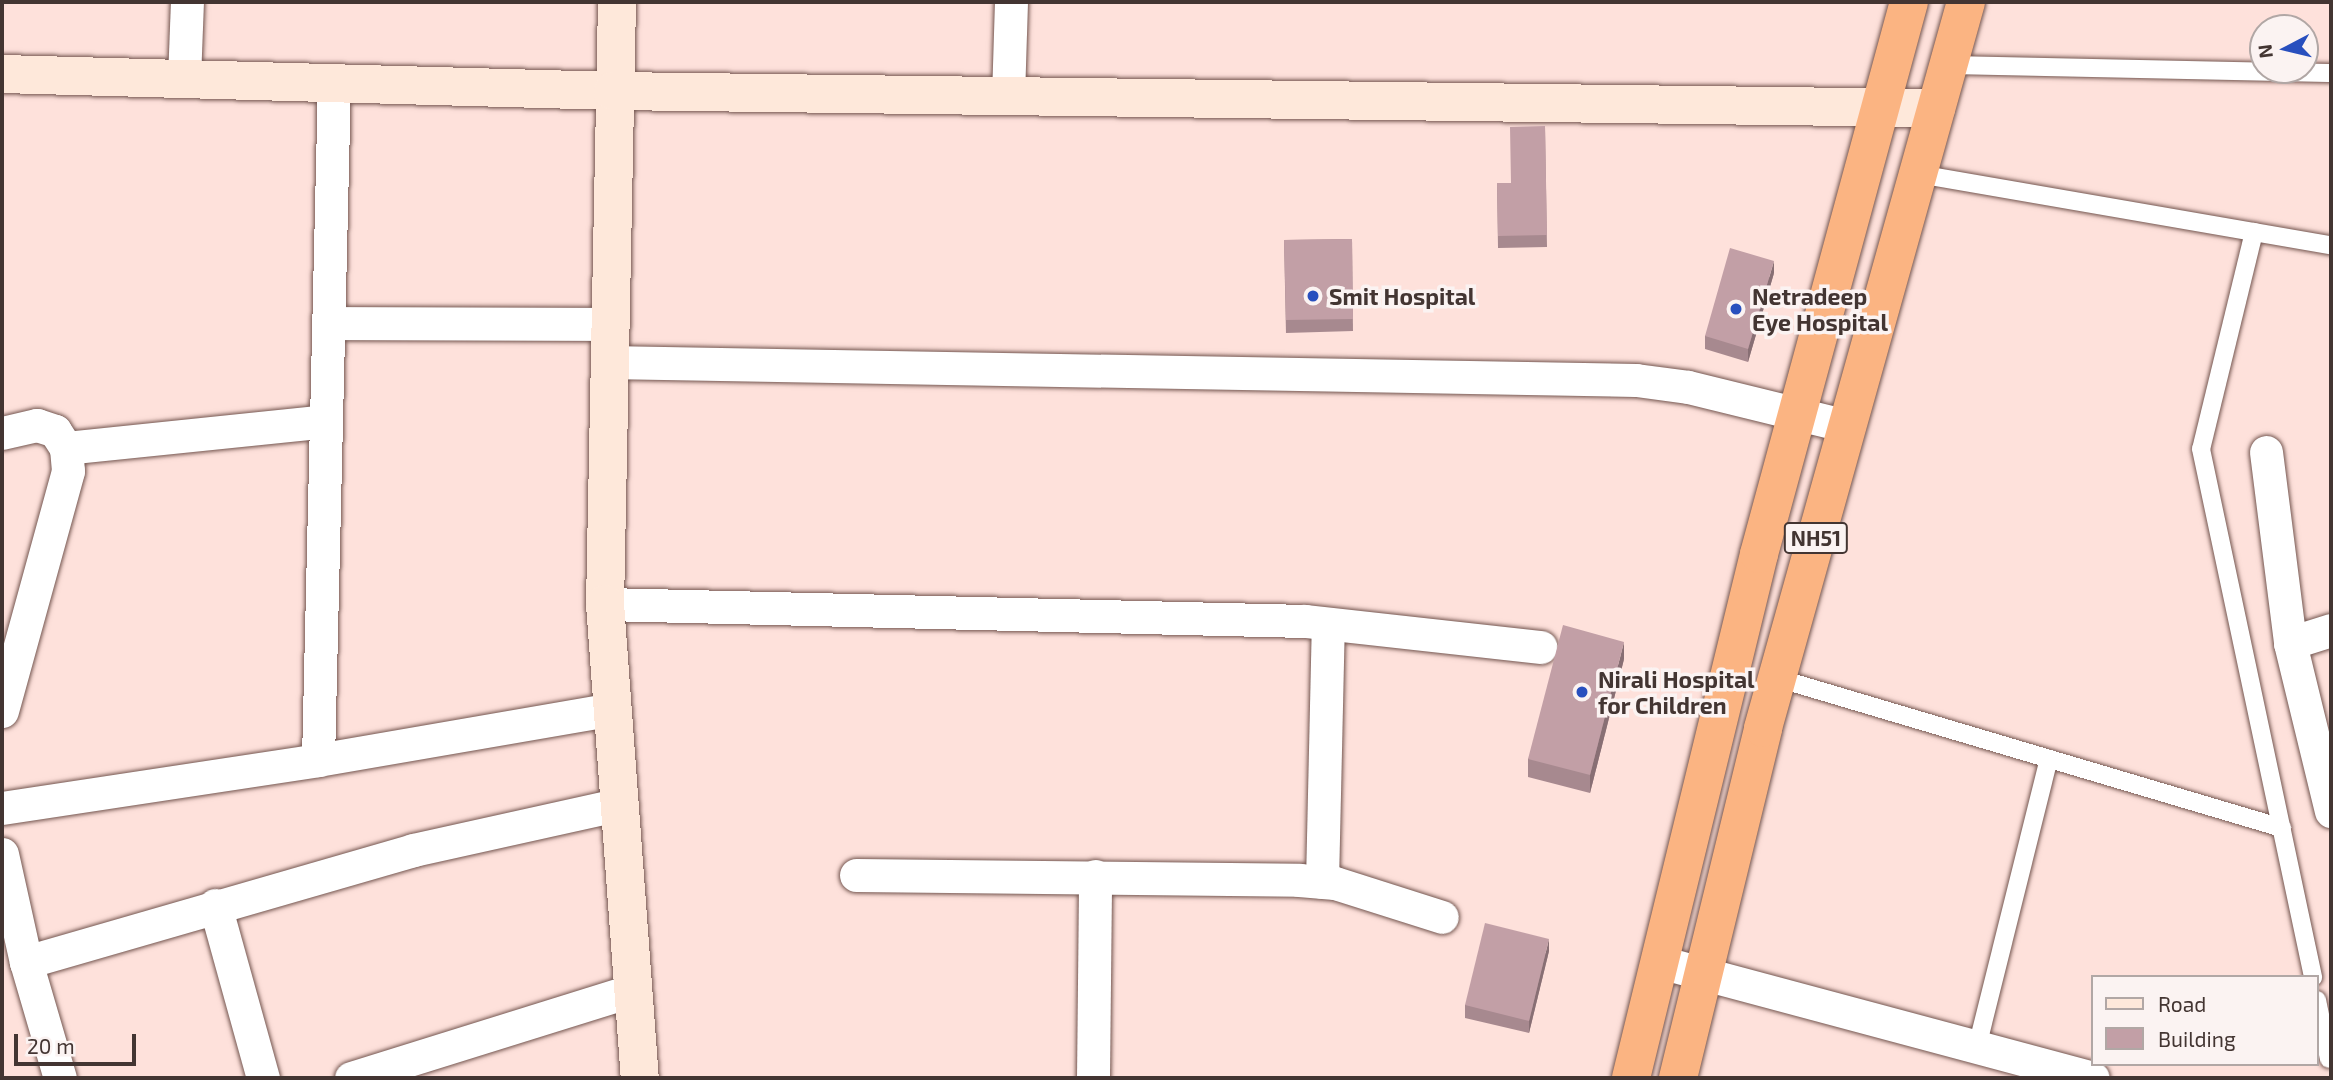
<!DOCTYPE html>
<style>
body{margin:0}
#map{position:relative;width:2333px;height:1080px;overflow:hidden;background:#fee1db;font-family:"Exo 2",sans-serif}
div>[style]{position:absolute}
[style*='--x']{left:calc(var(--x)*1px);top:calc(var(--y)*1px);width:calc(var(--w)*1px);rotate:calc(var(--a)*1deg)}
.roads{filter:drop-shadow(0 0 2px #745650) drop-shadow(0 0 2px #745650)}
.lane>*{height:18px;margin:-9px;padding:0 9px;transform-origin:9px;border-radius:9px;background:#fff}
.street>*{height:33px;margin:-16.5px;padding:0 16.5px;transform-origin:16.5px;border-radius:16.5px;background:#fff}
.secondary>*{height:38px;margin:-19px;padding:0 19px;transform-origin:19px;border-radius:19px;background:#fee8da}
.highway>*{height:38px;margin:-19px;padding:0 19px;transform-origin:19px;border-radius:19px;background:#fbb482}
.wall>*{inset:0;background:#a7898f}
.shaded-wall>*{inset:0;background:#886f74}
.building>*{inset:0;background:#c29fa6}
.dots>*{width:19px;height:19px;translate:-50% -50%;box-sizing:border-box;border:4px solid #fbf3f2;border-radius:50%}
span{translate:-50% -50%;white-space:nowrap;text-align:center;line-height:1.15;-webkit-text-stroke:7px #fbf3f2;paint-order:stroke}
.shield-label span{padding:2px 5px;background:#fbf3f2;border:2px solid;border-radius:5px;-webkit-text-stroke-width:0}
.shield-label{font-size:21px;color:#433532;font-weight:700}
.poi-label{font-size:23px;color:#433532;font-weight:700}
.left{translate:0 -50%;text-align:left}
.frame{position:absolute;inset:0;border:4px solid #433532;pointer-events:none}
.legend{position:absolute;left:2091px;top:975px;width:228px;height:91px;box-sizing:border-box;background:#fbf3f2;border:2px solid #b1a7a5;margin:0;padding:9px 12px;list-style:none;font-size:21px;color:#433532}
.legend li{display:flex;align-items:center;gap:14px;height:35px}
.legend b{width:35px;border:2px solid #b1a7a5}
.north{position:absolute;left:2249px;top:14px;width:70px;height:70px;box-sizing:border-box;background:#fbf3f2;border:2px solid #b1a7a5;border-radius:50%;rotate:263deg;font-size:19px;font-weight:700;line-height:28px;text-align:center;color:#433532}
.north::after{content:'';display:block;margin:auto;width:24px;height:32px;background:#284fbe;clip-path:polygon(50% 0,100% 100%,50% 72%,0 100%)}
.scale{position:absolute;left:14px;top:1034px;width:122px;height:32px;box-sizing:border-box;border:4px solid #433532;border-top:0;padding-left:9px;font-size:21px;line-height:24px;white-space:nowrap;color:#433532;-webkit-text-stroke:5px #fbf3f2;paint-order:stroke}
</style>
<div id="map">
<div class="roads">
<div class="lane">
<i style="--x:1948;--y:65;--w:383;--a:1.2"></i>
<i style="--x:1918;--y:174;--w:419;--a:9.8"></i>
<i style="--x:2254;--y:232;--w:223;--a:103.7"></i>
<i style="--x:2201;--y:449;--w:540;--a:78.02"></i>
<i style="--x:1777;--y:678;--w:527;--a:16.54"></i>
<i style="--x:2317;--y:1000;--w:60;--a:78.5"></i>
<i style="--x:1977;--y:1047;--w:297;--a:-76"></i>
</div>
<div class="street">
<i style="--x:184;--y:79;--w:77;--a:-87.8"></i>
<i style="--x:1008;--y:97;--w:95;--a:-88.2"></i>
<i style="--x:328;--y:323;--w:280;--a:0.2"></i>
<i style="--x:607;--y:362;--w:1029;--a:1"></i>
<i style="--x:1636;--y:380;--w:52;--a:7.7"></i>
<i style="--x:1688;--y:387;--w:164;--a:13.8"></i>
<i style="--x:2;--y:433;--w:36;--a:-13"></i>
<i style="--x:37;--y:425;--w:19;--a:18"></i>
<i style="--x:55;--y:431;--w:20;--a:57"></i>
<i style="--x:66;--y:448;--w:23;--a:85"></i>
<i style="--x:68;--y:471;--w:249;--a:105.4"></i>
<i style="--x:66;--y:448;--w:261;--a:-5.9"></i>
<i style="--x:2266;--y:452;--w:193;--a:82.8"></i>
<i style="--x:2290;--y:643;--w:173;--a:76.3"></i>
<i style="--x:605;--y:604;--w:700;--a:1.39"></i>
<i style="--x:1305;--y:621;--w:237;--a:6.3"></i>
<i style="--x:2290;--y:643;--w:43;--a:-17.6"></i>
<i style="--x:318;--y:760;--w:677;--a:-88.65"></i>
<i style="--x:2;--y:808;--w:320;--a:-8.6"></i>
<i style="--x:318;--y:760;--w:300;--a:-9.8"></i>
<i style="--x:2;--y:854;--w:111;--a:77.5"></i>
<i style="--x:26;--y:962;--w:121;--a:73.7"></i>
<i style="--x:856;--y:875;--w:443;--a:0.6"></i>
<i style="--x:1299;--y:880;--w:36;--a:5"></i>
<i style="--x:1335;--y:883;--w:112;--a:17.6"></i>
<i style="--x:1322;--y:882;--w:258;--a:-88.7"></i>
<i style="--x:215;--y:905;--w:180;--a:74.5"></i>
<i style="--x:26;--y:962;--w:403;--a:-16.1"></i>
<i style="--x:413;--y:850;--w:212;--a:-12.5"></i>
<i style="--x:1660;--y:962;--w:448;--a:15"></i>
<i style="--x:351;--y:1078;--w:296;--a:-17.3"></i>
<i style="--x:1093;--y:1078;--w:202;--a:-89.4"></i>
</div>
<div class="secondary">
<i style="--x:617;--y:2;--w:602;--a:91.14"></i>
<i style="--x:605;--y:604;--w:475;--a:85.8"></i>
<i style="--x:2;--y:74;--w:611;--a:1.59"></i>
<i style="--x:613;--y:91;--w:1323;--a:0.74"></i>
</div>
<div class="highway">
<i style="--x:1631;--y:1078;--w:539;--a:-76.27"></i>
<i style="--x:1759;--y:554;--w:572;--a:-74.8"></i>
<i style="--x:1678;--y:1078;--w:360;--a:-76.3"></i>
<i style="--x:1763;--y:728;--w:754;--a:-74.38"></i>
</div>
</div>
<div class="wall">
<i style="clip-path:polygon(1545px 126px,1547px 247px,1498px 248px,1497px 183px,1511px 183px)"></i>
<i style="clip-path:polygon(1352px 239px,1353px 331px,1286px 333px,1284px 240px)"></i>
<i style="clip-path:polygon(1774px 273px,1748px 362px,1705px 349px,1705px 336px)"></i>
<i style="clip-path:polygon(1624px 659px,1590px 793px,1528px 777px,1528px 759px)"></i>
<i style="clip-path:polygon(1549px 951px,1529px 1033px,1465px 1018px,1465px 1005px)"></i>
</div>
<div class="shaded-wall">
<i style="clip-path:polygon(1774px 261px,1774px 273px,1748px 362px,1748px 349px)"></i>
<i style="clip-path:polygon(1624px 642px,1624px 659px,1590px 793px,1590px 775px)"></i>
<i style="clip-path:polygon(1549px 939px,1549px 951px,1529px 1033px,1529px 1021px)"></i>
</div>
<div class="building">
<i style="clip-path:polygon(1545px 126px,1547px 235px,1498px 236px,1497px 183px,1511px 183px,1510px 127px)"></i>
<i style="clip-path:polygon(1352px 239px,1353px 319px,1286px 320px,1284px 240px)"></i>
<i style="clip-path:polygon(1730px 248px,1774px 261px,1748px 349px,1705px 336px)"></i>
<i style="clip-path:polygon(1563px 625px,1624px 642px,1590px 775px,1528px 759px)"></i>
<i style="clip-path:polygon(1485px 923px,1549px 939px,1529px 1021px,1465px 1005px)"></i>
</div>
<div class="dots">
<i style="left:1313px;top:296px;background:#284fbe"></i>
<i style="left:1736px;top:309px;background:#284fbe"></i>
<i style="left:1582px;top:692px;background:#284fbe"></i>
</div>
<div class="shield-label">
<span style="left:1816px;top:538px">NH51</span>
</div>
<div class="poi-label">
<span class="left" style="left:1329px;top:296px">Smit Hospital</span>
<span class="left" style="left:1752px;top:309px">Netradeep<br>Eye Hospital</span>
<span class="left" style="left:1598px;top:692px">Nirali Hospital<br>for Children</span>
</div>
<div class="frame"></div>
<ul class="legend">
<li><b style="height:9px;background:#fee8da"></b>Road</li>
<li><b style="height:19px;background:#c29fa6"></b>Building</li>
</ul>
<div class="north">N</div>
<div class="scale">20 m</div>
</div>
